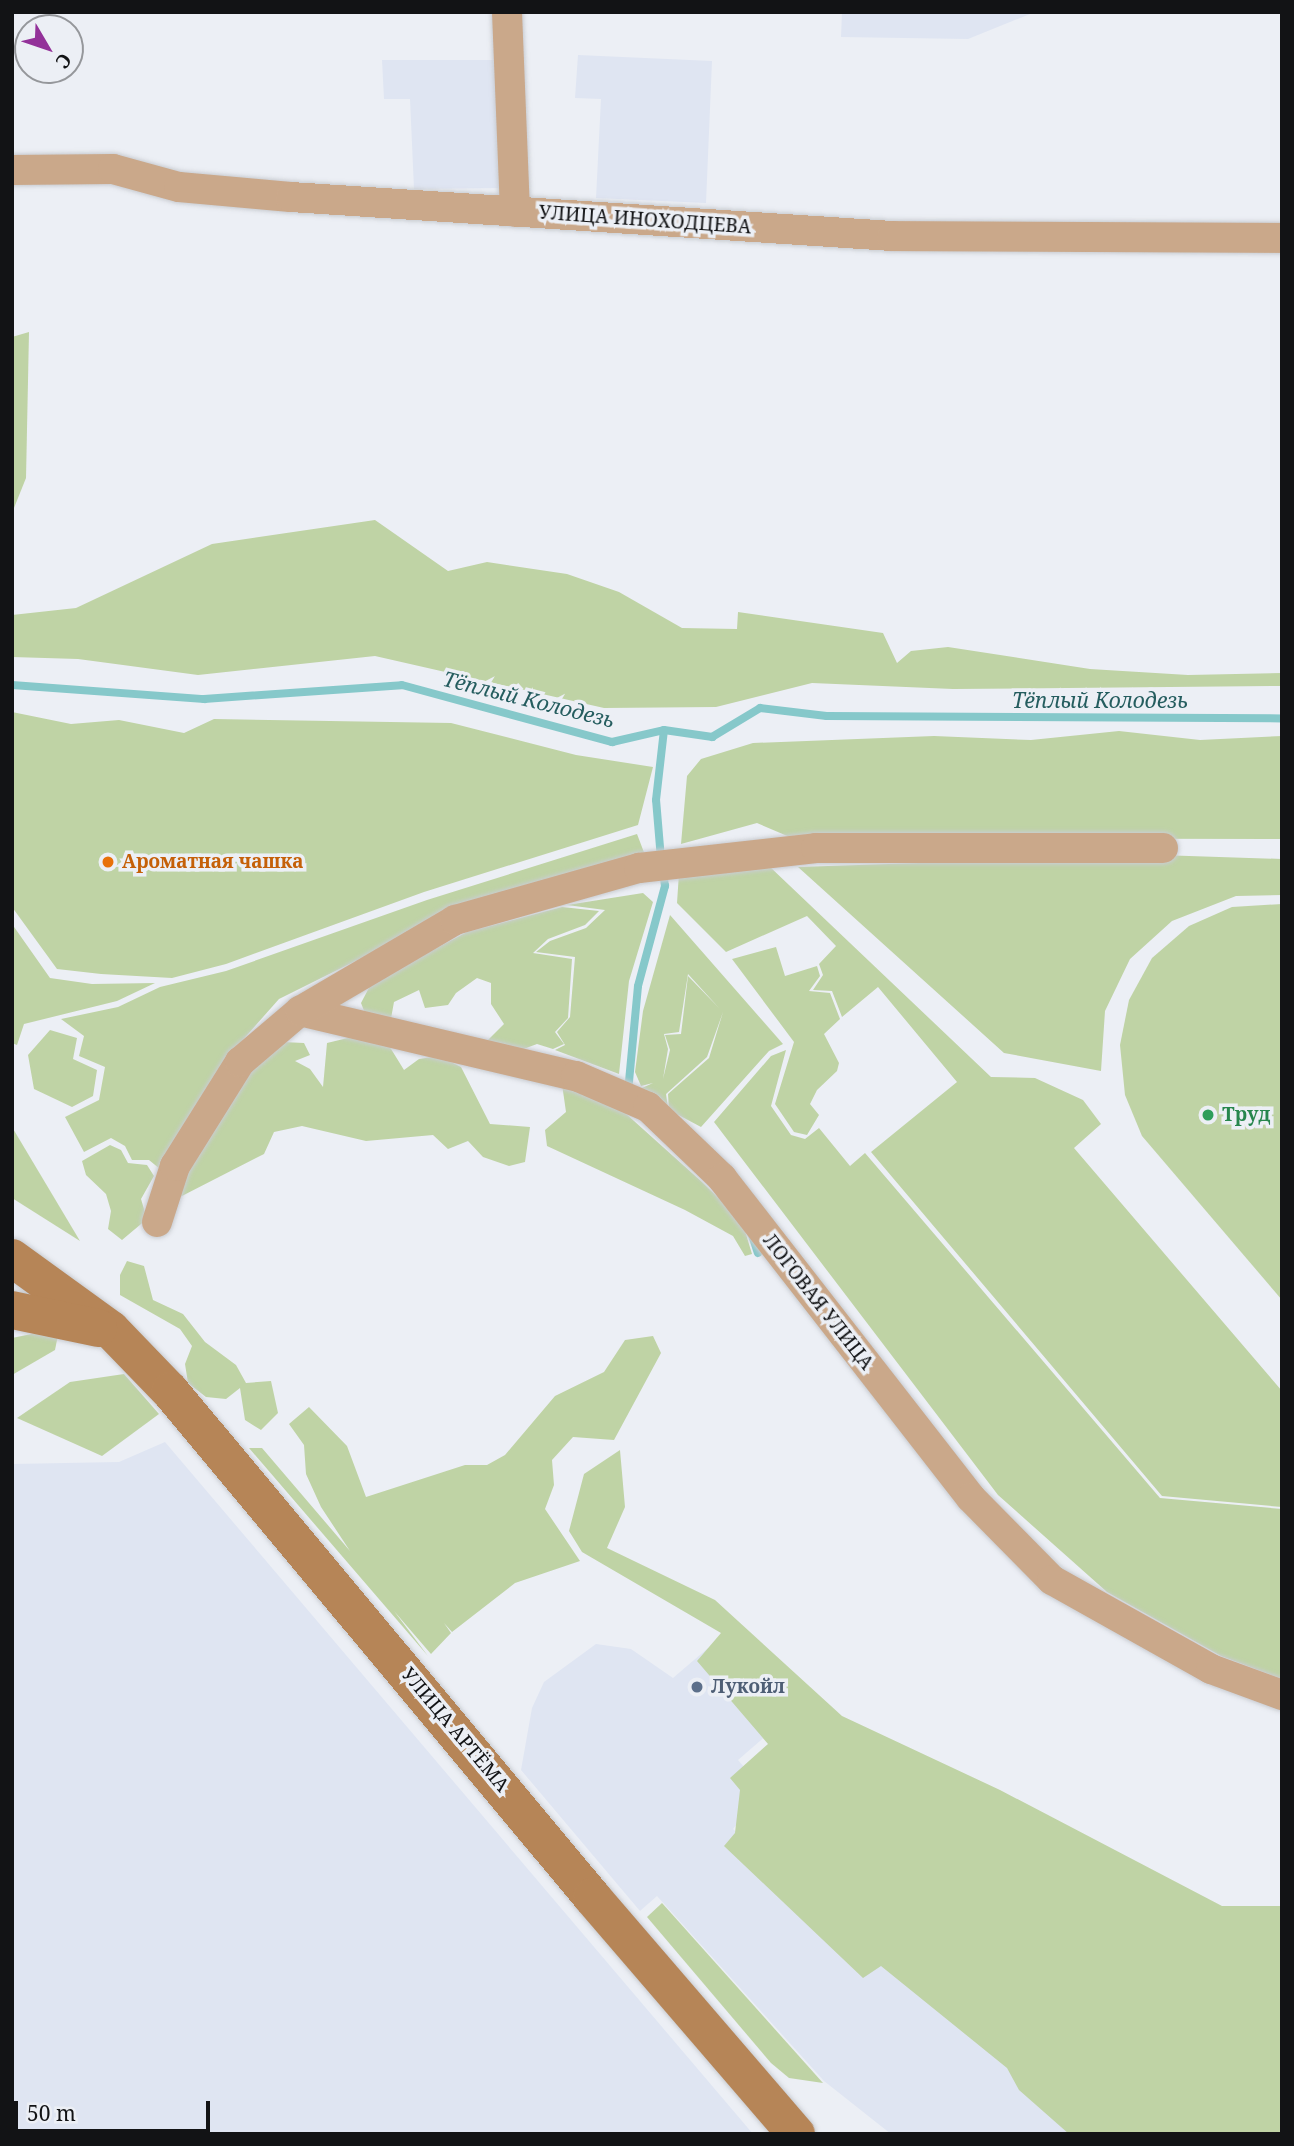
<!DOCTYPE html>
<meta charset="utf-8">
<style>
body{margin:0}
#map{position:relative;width:1294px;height:2146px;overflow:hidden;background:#eceff5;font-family:"Noto Serif",serif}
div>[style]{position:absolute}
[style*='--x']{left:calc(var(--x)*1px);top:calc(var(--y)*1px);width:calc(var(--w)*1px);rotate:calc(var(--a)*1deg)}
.built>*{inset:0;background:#dfe5f2}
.green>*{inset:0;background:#bfd3a5}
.stream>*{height:8px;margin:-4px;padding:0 4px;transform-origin:4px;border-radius:4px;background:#86c8ca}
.roads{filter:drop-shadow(0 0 2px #c9ccd1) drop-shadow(0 0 2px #c9ccd1)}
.street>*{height:30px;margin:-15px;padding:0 15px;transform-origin:15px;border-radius:15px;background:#caa88a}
.secondary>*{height:38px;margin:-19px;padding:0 19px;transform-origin:19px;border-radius:19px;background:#b68557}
.dots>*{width:19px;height:19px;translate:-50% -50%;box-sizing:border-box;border:4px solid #eceff5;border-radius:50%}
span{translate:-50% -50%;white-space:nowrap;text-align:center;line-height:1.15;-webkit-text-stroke:7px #eceff5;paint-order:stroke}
.street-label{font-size:19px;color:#121315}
.food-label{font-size:19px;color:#c56008;font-weight:700}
.left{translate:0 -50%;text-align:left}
.leisure-label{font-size:19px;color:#27864d;font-weight:700}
.service-label{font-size:19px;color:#4e5e75;font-weight:700}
.water-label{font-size:21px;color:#255d5f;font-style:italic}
.frame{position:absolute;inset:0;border:14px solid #121315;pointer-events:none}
.north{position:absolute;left:14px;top:14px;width:70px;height:70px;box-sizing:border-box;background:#eceff5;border:2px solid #95979b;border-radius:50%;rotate:129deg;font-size:19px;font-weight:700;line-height:28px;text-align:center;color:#121315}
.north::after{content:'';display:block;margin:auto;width:24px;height:32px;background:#933199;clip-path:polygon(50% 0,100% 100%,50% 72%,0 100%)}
.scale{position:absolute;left:14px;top:2101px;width:196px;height:32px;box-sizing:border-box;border:4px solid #121315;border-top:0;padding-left:9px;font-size:21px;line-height:24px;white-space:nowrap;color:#121315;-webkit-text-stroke:5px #eceff5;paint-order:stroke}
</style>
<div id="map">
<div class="built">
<i style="clip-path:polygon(842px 12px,1035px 12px,968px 39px,841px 37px)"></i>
<i style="clip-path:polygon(578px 55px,712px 61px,706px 203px,596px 198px,601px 99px,575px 98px)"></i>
<i style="clip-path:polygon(382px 60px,501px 60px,504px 188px,414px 189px,410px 99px,384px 99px)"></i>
<i style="clip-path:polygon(165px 1442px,753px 2134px,12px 2134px,12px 1464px,119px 1462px)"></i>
<i style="clip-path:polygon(596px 1644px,631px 1649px,673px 1678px,708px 1648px,776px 1727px,738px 1760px,750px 1774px,743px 1816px,733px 1829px,874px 1962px,893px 1950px,1098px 2134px,891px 2134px,824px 2081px,657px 1896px,640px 1911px,521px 1770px,532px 1708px,544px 1682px)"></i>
</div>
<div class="green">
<i style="clip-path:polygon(29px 332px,26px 478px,12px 513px,12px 337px)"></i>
<i style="clip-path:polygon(375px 520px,448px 571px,487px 562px,567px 574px,619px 592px,682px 628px,737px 629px,738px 612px,883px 633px,897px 663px,911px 651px,948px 647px,1090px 669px,1188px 675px,1282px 673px,1282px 686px,953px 689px,812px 683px,716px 707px,604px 708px,375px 656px,198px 675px,78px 659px,12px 657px,12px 615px,76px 608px,212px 544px)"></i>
<i style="clip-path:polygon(12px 712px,71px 724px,119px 720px,184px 733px,214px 719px,451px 723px,576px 755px,653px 767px,638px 825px,424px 892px,226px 964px,172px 978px,101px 974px,57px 969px,12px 907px)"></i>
<i style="clip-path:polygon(1119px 731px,1200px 740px,1282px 736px,1282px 839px,792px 838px,757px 823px,681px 844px,687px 776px,701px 759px,753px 743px,934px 736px,1031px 740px)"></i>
<i style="clip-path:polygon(637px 834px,645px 855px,450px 914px,279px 999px,232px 1052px,160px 1169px,149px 1160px,132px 1160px,125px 1146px,111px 1138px,84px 1152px,65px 1117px,99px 1100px,105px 1067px,79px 1056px,84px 1036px,61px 1019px,118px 1007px,160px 987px,226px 971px,427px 900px)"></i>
<i style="clip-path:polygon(1159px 855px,1282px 859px,1282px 895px,1236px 896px,1172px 921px,1130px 959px,1105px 1011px,1101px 1071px,1004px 1053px,798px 867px)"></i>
<i style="clip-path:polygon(769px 866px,991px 1077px,1035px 1078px,1083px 1100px,1101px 1124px,1074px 1148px,1282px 1391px,1282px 1507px,1162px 1496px,871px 1152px,957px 1082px,878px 987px,842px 1017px,832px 991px,813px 990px,823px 975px,819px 964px,836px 946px,807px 916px,726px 952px,677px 903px,679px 873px)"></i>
<i style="clip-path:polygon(643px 893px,653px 902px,629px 981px,619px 1074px,555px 1050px,565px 1045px,557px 1032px,570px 1017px,575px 957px,536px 952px,550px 941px,586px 928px,605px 910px,567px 905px)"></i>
<i style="clip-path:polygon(1282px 904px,1282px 1300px,1142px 1136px,1125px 1095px,1120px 1045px,1129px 1000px,1152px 958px,1189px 926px,1232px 907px)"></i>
<i style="clip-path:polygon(562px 907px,599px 911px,585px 925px,548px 939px,533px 953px,572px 959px,568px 1018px,555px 1032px,564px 1044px,553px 1049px,537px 1044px,510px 1054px,487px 1041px,504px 1024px,491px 1004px,491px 983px,477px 978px,456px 993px,448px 1005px,425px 1008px,419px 990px,394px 1002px,390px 1024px,368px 1021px,361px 1003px,372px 982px,467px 932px)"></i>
<i style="clip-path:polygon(evenodd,670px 915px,783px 1044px,769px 1051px,701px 1127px,669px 1110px,668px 1094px,709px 1058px,723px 1012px,707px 1057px,666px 1094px,668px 1109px,642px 1088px,653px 1083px,641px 1086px,635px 1072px,643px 1011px,670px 915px,688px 974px,719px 1008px,688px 976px,681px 1034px,665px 1035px,670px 1050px,663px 1079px,668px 1049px,664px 1034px,679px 1032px,688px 974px)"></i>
<i style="clip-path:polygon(12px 924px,50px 978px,92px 984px,155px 983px,117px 1001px,24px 1024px,17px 1045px,12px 1043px)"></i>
<i style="clip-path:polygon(776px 947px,785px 976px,817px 966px,820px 976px,809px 991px,830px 993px,840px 1019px,824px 1034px,839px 1063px,837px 1071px,817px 1090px,810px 1104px,819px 1115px,807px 1135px,794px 1132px,775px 1104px,794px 1042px,732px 959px)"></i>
<i style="clip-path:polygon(50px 1030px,77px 1038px,73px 1059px,97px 1070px,93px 1096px,72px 1107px,34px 1089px,28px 1055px)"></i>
<i style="clip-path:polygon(352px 1037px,388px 1044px,404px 1070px,419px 1059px,439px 1056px,461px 1067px,490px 1124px,530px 1127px,525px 1162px,509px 1166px,483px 1157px,468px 1141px,448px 1149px,433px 1135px,366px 1141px,302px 1126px,274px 1132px,264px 1154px,178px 1198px,181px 1176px,243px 1072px,283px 1042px,304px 1043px,310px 1055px,295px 1061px,310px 1069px,323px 1087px,327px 1043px)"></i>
<i style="clip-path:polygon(786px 1050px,771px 1106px,791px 1135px,805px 1139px,819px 1128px,850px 1166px,865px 1153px,1160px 1498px,1282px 1509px,1282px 1679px,1221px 1656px,1107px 1592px,998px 1495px,714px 1122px,771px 1056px)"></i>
<i style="clip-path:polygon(562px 1084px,624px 1112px,702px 1182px,742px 1221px,752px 1254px,745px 1256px,733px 1236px,685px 1210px,547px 1146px,545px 1130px,566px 1112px)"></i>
<i style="clip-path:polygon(12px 1127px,80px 1241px,12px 1198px)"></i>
<i style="clip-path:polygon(110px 1145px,121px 1150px,128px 1163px,147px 1165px,154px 1176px,141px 1199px,147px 1219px,122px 1240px,108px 1229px,111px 1211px,106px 1194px,86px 1175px,82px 1161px)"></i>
<i style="clip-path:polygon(127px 1261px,144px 1266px,153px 1300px,183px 1314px,205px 1342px,236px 1365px,246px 1383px,271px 1381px,278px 1413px,261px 1430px,245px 1420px,240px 1388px,226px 1399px,206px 1397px,188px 1383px,185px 1364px,192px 1346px,180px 1329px,120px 1295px,120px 1275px)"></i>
<i style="clip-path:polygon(46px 1331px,58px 1335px,55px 1350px,12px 1375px,12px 1338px)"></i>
<i style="clip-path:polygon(653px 1336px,661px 1353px,614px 1440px,573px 1437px,552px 1460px,554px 1485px,545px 1509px,580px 1561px,515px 1583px,452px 1632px,444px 1623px,451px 1633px,431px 1654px,394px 1611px,428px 1656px,249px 1448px,262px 1448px,350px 1551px,321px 1507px,306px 1474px,304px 1445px,289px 1424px,309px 1407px,347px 1446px,366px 1497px,465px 1465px,487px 1465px,505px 1455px,555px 1396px,604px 1372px,625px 1340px)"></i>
<i style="clip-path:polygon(124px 1374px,159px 1414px,102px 1456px,17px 1418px,70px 1382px)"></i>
<i style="clip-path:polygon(620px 1450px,625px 1507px,607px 1548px,715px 1600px,842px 1716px,1000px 1790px,1222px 1906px,1282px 1906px,1282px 2134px,1069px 2134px,1019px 2090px,1007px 2068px,881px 1966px,863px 1978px,724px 1846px,735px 1833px,740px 1790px,730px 1778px,768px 1744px,697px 1661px,721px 1633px,582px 1552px,569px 1531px,584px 1474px)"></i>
<i style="clip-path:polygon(662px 1903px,823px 2083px,789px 2078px,771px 2063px,647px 1917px)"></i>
</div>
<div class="stream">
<i style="--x:12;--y:685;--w:193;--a:4.2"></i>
<i style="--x:204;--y:699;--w:198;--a:-4"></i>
<i style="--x:402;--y:685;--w:218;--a:15.2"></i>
<i style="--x:612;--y:742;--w:53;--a:-13"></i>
<i style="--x:664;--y:730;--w:49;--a:8.3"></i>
<i style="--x:712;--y:737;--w:56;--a:-31.1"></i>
<i style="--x:760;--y:708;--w:67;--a:6.8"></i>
<i style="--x:827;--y:716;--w:455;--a:0.3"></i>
<i style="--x:661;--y:859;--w:59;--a:-94.8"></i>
<i style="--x:656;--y:800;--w:70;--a:-83.5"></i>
<i style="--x:628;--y:1092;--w:106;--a:-84.6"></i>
<i style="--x:638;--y:986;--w:104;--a:-74.9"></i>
<i style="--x:665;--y:886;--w:15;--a:-98"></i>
<i style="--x:752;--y:1235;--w:19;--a:72"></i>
</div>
<div class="roads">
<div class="street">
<i style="--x:507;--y:12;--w:200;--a:87.7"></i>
<i style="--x:12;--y:170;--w:101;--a:-0.6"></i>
<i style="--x:113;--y:169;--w:68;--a:15.3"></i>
<i style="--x:179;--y:187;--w:112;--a:5.1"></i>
<i style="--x:291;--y:197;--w:602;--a:3.71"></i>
<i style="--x:892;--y:236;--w:390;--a:0.3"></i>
<i style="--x:300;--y:1011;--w:284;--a:13.3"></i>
<i style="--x:576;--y:1076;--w:78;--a:23.3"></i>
<i style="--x:648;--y:1107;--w:103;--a:43.8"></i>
<i style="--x:722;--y:1178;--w:405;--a:52.1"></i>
<i style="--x:971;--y:1498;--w:115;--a:45.4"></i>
<i style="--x:1052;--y:1580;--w:182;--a:29.2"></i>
<i style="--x:1211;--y:1669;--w:76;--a:20.1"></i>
<i style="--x:157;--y:1222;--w:59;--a:-72.2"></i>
<i style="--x:175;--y:1166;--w:123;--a:-58"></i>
<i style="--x:240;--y:1062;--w:79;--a:-40.4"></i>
<i style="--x:300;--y:1011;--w:180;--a:-30.4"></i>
<i style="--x:455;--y:920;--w:191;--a:-15.8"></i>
<i style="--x:639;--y:868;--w:178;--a:-6.4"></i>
<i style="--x:816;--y:848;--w:347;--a:0"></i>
</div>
<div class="secondary">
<i style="--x:12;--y:1258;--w:122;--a:36"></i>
<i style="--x:111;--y:1330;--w:85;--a:46"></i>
<i style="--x:170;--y:1391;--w:659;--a:50.17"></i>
<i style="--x:592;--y:1897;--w:313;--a:49.3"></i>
<i style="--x:12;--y:1310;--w:88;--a:11.8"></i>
</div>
</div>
<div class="dots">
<i style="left:108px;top:862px;background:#e8710a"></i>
<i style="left:1208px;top:1115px;background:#2e9e5b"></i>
<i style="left:697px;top:1687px;background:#5c6f8a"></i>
</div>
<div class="street-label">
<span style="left:645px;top:220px;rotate:4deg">УЛИЦА ИНОХОДЦЕВА</span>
<span style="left:818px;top:1302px;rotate:52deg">ЛОГОВАЯ УЛИЦА</span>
<span style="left:455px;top:1730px;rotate:50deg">УЛИЦА АРТЁМА</span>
</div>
<div class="food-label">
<span class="left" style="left:122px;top:862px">Ароматная чашка</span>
</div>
<div class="leisure-label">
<span class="left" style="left:1222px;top:1115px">Труд</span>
</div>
<div class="service-label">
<span class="left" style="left:711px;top:1687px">Лукойл</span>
</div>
<div class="water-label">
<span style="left:529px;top:699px;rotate:14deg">Тёплый Колодезь</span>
<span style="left:1100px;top:700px">Тёплый Колодезь</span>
</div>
<div class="frame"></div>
<div class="north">С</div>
<div class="scale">50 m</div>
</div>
